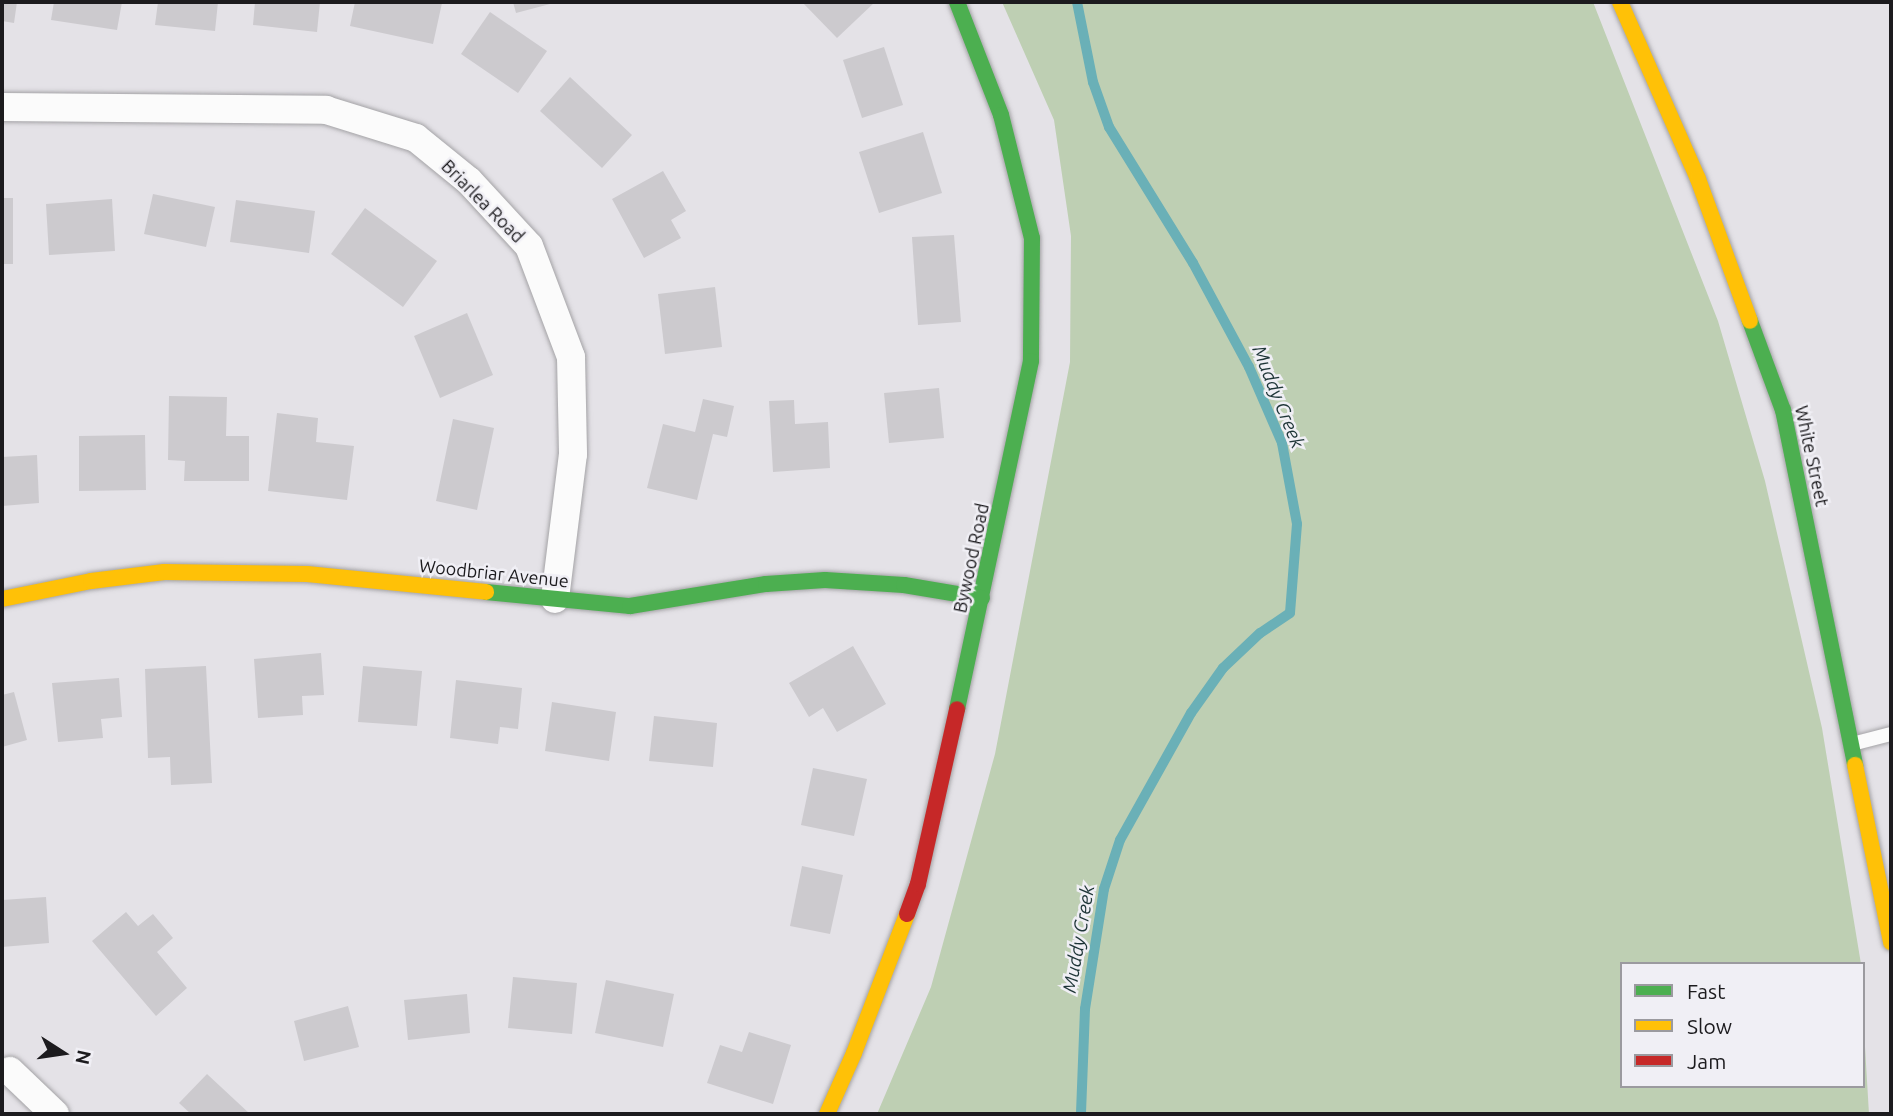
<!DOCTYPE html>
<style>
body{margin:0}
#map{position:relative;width:1893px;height:1116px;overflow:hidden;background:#e4e2e7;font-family:Ubuntu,sans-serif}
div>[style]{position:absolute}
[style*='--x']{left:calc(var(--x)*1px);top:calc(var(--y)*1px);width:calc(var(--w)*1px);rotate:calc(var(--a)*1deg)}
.green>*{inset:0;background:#becfb3}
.stream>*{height:10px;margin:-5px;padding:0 5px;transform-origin:5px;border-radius:5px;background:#6ab0b7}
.building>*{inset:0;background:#cccace}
.roads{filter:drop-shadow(0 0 2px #a4a3a6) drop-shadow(0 0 2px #a4a3a6)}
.lane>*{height:14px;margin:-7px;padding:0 7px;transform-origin:7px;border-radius:7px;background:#fbfbfb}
.street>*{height:28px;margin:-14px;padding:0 14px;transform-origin:14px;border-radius:14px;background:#fbfbfb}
.fast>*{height:16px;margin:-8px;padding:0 8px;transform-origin:8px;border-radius:8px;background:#4caf50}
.slow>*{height:16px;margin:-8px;padding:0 8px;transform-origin:8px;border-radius:8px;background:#ffc107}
.jam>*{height:16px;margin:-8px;padding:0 8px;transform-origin:8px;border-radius:8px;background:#c62828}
span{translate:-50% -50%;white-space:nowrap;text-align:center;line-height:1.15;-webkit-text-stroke:5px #f0eff5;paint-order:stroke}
.street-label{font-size:18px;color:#1c1b1e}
.water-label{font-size:19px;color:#1e3537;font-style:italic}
.frame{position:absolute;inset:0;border:4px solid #1c1b1e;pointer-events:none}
.legend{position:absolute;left:1620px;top:962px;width:245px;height:126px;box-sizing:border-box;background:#f0eff5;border:2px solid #9b9a9f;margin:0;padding:9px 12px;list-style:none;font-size:21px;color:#1c1b1e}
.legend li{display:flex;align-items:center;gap:14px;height:35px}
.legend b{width:35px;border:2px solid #9b9a9f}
.north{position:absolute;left:28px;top:1018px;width:70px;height:70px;-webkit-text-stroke:5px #f0eff5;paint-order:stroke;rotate:102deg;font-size:19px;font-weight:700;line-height:28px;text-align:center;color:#1c1b1e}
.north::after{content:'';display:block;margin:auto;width:24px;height:32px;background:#1c1b1e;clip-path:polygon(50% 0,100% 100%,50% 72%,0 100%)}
</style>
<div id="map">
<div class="green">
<i style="clip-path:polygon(1002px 2px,1593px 2px,1718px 321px,1765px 481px,1822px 728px,1861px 964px,1622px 964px,1622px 1086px,1863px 1086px,1863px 1013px,1869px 1114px,877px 1114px,931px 987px,995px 754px,1070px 362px,1071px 236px,1054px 120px)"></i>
</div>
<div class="stream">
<i style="--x:1077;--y:2;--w:82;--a:78.7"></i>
<i style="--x:1093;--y:82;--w:48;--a:70.4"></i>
<i style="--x:1109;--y:127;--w:160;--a:58.3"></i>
<i style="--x:1193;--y:263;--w:118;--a:61.7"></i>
<i style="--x:1249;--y:367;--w:83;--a:66.5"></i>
<i style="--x:1282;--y:443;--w:82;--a:79.5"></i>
<i style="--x:1297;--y:524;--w:89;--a:94.5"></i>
<i style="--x:1290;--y:613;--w:36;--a:146"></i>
<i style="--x:1260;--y:633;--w:51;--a:136.6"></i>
<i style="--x:1223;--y:668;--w:55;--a:125.4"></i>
<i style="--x:1191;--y:713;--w:145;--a:119.2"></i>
<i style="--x:1120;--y:840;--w:52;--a:108.1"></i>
<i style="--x:1104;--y:889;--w:121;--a:99"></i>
<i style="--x:1085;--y:1009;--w:105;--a:92.2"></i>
</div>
<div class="building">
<i style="clip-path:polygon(2px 2px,17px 2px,14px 23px,2px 21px)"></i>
<i style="clip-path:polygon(54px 2px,122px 2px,117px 30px,51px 20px)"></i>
<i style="clip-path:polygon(158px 2px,218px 2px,215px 31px,155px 25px)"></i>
<i style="clip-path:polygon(255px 2px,320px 2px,317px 32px,253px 25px)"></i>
<i style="clip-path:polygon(355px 2px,442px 3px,433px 44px,350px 26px)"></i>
<i style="clip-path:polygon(513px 2px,549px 2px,550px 4px,516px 13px)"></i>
<i style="clip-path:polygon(802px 2px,875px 2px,837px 38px)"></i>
<i style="clip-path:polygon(490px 12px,547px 51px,518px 93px,461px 54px)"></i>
<i style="clip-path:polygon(884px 47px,903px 105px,862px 118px,843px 60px)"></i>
<i style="clip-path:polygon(570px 77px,632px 135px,602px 168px,540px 111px)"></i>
<i style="clip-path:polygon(923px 132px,942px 193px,879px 213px,859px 152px)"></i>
<i style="clip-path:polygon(663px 171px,686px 211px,671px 220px,681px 238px,644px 258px,612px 199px)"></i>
<i style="clip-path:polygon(153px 194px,215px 207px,206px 247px,144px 234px)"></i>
<i style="clip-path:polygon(2px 198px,13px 198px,13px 264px,2px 264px)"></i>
<i style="clip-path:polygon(112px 199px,115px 251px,49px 255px,46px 204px)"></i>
<i style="clip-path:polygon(236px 200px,315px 211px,309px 253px,230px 242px)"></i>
<i style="clip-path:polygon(365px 208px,437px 261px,403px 307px,331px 254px)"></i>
<i style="clip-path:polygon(954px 235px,961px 322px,918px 325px,912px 237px)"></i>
<i style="clip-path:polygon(715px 287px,722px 347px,665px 354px,658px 294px)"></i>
<i style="clip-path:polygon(467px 313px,493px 375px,440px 398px,414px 336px)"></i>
<i style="clip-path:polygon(939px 388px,944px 438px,889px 443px,884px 393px)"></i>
<i style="clip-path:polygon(169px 396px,227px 397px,226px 436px,249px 436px,249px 481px,184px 481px,185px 461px,168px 460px)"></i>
<i style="clip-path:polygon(703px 399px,734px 406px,727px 437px,713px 434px,697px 500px,647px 488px,663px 424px,695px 432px)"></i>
<i style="clip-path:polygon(794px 400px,795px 424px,828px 422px,830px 468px,773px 472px,769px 401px)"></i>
<i style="clip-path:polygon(277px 413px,318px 418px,316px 442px,354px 446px,347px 500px,268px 491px)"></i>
<i style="clip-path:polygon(453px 419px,494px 428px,477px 510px,436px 501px)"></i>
<i style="clip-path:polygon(145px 435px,146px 490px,79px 491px,79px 436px)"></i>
<i style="clip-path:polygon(37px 455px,39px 503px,2px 506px,2px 457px)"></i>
<i style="clip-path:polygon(853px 646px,886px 704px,837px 732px,823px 708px,809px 717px,789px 683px)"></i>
<i style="clip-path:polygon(321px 653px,324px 695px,302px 696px,303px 715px,258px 718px,254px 659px)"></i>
<i style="clip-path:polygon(206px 666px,212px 783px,171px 785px,170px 757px,148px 758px,145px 669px)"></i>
<i style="clip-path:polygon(363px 666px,422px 671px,417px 726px,358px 722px)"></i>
<i style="clip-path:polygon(119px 678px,122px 717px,101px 719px,103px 738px,58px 742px,52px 683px)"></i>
<i style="clip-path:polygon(456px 680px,522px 688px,518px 729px,500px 727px,498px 744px,450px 738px)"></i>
<i style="clip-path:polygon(14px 692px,27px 740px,2px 747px,2px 695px)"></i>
<i style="clip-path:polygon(552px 702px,616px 712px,609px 761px,545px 751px)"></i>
<i style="clip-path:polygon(654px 716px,717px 723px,713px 767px,649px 761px)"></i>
<i style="clip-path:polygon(813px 768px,867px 779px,854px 836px,801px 825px)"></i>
<i style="clip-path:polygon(802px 866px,843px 875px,830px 934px,790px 926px)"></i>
<i style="clip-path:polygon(46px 897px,49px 943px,2px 947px,2px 900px)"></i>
<i style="clip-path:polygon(126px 912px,138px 926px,153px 914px,173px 938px,157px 952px,187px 988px,156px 1016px,92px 941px)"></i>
<i style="clip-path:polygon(513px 977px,577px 983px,572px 1034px,508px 1028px)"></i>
<i style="clip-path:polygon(606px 980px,674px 994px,663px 1047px,595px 1033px)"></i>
<i style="clip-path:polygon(467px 994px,470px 1033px,408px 1040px,404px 1000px)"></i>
<i style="clip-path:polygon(348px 1006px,359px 1047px,304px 1061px,294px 1021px)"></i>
<i style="clip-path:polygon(749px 1032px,791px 1045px,773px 1104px,707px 1083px,720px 1045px,742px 1052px)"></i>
<i style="clip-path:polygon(207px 1074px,250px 1114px,191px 1114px,179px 1103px)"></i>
</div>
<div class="roads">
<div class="lane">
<i style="--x:1852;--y:744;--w:40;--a:-14.4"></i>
</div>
<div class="street">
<i style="--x:2;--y:107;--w:324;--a:0.5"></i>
<i style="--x:326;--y:110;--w:94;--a:17.3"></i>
<i style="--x:416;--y:138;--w:68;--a:39.1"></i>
<i style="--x:469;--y:181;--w:88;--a:47.3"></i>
<i style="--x:529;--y:246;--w:119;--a:69.3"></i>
<i style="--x:571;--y:357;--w:97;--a:88.8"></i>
<i style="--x:573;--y:454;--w:146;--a:97.1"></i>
<i style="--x:10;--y:1071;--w:62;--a:43.7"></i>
</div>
<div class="fast">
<i style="--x:957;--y:2;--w:121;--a:68.7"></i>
<i style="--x:1001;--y:115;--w:127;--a:75.9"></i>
<i style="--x:1032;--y:238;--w:123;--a:90.5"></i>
<i style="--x:1031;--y:361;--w:356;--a:102"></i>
<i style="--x:1750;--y:321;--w:95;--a:69.7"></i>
<i style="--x:1783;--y:410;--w:362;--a:78.5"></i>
<i style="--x:486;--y:592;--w:145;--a:5.6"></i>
<i style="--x:630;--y:606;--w:138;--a:-9.2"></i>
<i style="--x:766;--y:584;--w:59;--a:-3.9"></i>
<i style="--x:825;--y:580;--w:79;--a:3.6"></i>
<i style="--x:904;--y:585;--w:79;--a:9.5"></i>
</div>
<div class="slow">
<i style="--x:1620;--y:2;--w:193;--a:66.2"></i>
<i style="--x:1698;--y:179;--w:151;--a:69.9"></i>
<i style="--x:2;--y:599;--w:91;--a:-11.4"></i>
<i style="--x:91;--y:581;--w:74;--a:-7"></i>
<i style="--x:164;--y:572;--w:143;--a:0.8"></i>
<i style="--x:307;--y:574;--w:180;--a:5.7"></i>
<i style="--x:1855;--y:765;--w:181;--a:78.5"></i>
<i style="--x:827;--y:1114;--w:67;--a:-66.1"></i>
<i style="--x:854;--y:1053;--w:149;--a:-69.1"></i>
</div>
<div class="jam">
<i style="--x:907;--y:914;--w:32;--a:-70"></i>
<i style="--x:918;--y:884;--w:179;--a:-77.4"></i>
</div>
</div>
<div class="street-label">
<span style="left:483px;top:201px;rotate:45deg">Briarlea Road</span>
<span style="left:1812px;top:456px;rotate:78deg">White Street</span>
<span style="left:971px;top:558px;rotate:-78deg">Bywood Road</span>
<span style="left:494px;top:573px;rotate:6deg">Woodbriar Avenue</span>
</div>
<div class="water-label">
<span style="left:1278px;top:397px;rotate:68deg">Muddy Creek</span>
<span style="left:1079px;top:939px;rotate:-80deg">Muddy Creek</span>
</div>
<div class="frame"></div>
<ul class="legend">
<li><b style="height:9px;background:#4caf50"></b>Fast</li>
<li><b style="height:9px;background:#ffc107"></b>Slow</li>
<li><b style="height:9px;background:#c62828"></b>Jam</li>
</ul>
<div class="north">N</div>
</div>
